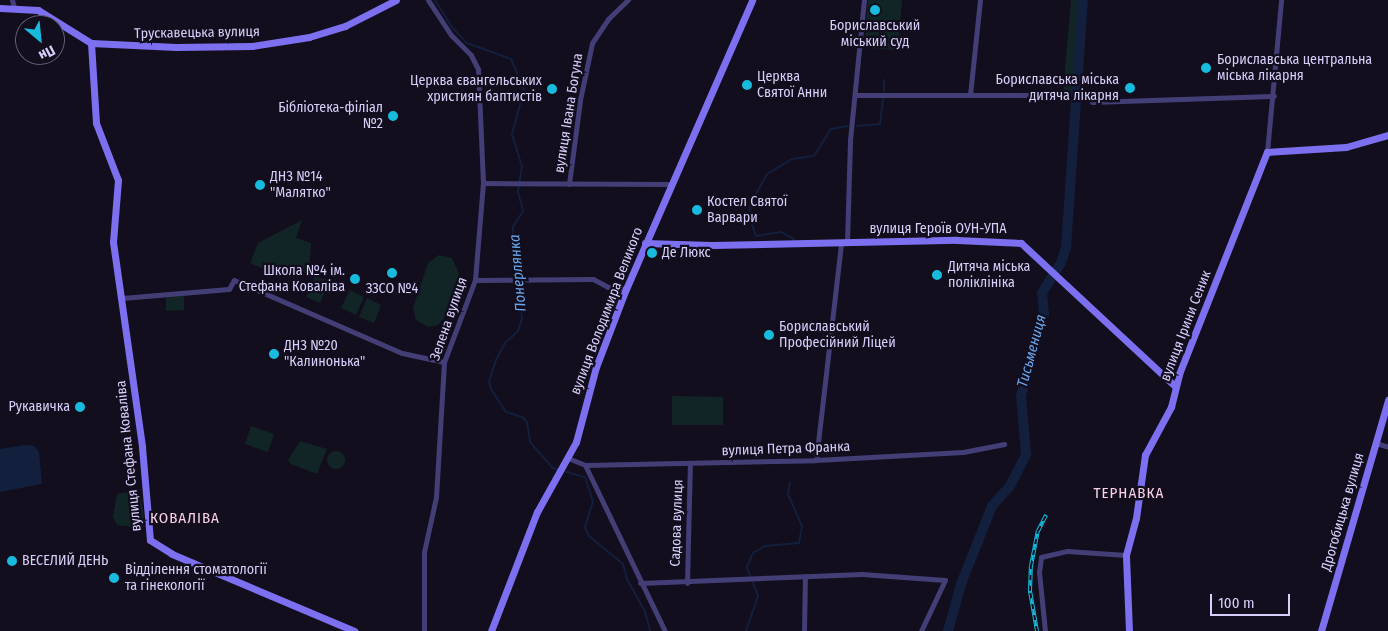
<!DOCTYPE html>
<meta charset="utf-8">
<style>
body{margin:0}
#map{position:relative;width:1388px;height:631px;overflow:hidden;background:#120e1d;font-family:"Fira Sans Condensed",sans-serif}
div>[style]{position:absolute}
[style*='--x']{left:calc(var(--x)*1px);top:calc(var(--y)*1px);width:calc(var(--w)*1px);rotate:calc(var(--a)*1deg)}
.green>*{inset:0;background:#122526}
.round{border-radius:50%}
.water>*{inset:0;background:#121f3d}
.stream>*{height:2px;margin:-1px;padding:0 1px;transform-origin:1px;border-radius:1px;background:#121f3d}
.river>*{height:10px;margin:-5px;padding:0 5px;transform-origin:5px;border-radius:5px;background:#121f3d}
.street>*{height:5px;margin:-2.5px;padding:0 2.5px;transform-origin:2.5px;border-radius:2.5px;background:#443e77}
.secondary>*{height:7px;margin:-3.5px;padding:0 3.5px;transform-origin:3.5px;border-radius:3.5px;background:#7d70f0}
.rail>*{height:4px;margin-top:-2px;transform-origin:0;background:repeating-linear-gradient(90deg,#120e1d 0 5.5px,#17bbdd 0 11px);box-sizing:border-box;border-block:1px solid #17bbdd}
.dots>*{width:14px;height:14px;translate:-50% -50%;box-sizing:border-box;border:2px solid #120e1d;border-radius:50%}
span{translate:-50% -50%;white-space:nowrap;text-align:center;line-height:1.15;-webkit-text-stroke:4.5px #120e1d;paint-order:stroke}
.poi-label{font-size:14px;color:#d7cffa}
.left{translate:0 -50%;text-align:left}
.right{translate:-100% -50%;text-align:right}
.street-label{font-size:14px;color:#d7cffa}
.water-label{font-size:15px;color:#68a6ef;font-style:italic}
.neighbourhood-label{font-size:15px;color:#fad1e8;letter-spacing:1px}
.north{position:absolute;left:15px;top:15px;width:50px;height:50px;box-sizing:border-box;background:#120e1d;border:1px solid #615b75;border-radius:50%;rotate:152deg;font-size:14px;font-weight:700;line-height:20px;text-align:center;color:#d7cffa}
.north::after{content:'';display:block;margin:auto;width:18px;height:22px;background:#17bbdd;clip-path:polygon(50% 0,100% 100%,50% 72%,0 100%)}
.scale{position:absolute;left:1210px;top:594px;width:80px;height:22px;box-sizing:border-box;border:2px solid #d7cffa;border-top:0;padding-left:6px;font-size:15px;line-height:18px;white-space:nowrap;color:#d7cffa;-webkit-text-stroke:4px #120e1d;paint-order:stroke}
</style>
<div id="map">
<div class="green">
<i style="clip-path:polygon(868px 0,902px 0,898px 50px,864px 48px)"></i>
<i style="clip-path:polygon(1071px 0,1079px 0,1075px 96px,1066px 98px,1063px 94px)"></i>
<i style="clip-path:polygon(302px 220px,296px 238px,311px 243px,309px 275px,281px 266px,268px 264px,264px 269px,250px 263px,258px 243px)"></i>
<i style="clip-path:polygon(439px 255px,452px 258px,459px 274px,444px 318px,438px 325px,428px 327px,416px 320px,413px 308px,428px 263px)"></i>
<i style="clip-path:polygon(315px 276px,329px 282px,320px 303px,306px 297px)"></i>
<i style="clip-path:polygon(350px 290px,364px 297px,356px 315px,341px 308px)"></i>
<i style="clip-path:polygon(184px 296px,184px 310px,166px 311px,166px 297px)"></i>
<i style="clip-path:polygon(367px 298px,381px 305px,374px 323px,359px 317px)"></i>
<i style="clip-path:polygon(672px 396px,723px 397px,723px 425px,672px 425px)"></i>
<i style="clip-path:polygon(251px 426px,274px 434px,268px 452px,245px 444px)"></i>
<i style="clip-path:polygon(300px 441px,327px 449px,317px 474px,291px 464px,288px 460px)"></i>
<i class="round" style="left:327px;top:451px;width:18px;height:18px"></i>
<i style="clip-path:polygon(136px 490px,141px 496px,144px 518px,135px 527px,117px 525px,113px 517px,117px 494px)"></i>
</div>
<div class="water">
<i style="clip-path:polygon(24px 445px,34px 446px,39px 452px,42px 484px,0 492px,0 449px)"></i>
</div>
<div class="stream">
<i style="--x:435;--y:0;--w:31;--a:58"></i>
<i style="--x:451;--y:26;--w:23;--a:47"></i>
<i style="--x:467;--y:43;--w:47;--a:20"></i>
<i style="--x:511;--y:59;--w:34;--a:67"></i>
<i style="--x:524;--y:90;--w:46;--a:105.3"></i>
<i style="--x:512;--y:134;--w:34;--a:73"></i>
<i style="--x:522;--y:166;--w:26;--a:99"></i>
<i style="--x:518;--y:192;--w:20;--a:75"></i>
<i style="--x:523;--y:211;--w:19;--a:122"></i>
<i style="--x:513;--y:227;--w:27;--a:90"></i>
<i style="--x:513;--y:254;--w:65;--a:82"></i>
<i style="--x:522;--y:318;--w:14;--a:107"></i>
<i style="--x:518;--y:331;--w:18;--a:137"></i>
<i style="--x:505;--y:343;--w:19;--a:118"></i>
<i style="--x:496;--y:360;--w:22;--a:108"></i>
<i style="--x:489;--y:381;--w:8;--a:76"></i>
<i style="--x:491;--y:389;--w:27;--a:57"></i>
<i style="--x:506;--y:412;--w:17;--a:17"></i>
<i style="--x:522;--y:417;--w:7;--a:45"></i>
<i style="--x:527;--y:422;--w:20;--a:81"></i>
<i style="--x:530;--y:442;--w:35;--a:49"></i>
<i style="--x:553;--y:468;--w:33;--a:16"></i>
<i style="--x:585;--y:477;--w:25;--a:72"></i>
<i style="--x:593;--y:501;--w:28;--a:107"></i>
<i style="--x:585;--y:528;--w:9;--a:63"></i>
<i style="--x:589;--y:536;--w:44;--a:39.5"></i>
<i style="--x:623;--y:564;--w:16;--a:75"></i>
<i style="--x:627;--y:579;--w:38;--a:61"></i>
<i style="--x:645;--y:612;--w:20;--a:75"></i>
<i style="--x:884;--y:91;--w:11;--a:-90"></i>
<i style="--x:857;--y:126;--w:23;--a:-5"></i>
<i style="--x:880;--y:124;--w:26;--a:-83"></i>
<i style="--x:794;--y:239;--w:15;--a:-152"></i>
<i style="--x:781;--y:232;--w:25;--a:171"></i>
<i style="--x:756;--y:236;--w:23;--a:-108"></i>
<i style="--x:749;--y:214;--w:11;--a:-80"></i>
<i style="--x:751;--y:203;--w:33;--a:-61"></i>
<i style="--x:767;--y:174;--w:29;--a:-31"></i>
<i style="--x:792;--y:159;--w:22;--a:-8"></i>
<i style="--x:814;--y:156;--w:32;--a:-58"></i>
<i style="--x:831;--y:129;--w:17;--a:-10"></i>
<i style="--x:746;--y:631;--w:37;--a:-71"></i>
<i style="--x:758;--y:596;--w:31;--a:-111"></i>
<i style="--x:747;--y:567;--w:15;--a:-67"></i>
<i style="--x:753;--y:553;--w:14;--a:-30"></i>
<i style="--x:765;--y:546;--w:34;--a:-5"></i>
<i style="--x:799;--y:543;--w:17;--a:-80"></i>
<i style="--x:802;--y:526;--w:35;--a:-114"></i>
<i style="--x:788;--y:494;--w:12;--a:-81"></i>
</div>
<div class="river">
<i style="--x:948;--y:631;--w:49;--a:-74.5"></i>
<i style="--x:961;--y:584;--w:84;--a:-68.3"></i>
<i style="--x:992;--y:506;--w:27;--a:-48"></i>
<i style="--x:1010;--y:486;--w:36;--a:-63"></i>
<i style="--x:1026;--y:454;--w:58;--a:-94.9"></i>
<i style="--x:1021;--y:396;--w:85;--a:-74.3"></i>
<i style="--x:1044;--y:314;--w:21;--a:-95"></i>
<i style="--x:1042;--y:293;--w:36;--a:-58"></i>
<i style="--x:1061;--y:263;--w:16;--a:-72"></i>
<i style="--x:1066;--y:248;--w:249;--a:-86.1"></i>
</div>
<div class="street">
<i style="--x:12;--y:0;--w:7;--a:74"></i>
<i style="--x:855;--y:95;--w:201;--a:0"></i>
<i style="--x:970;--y:95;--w:96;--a:-84"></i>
<i style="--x:1092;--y:102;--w:182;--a:-1.9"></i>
<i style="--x:1267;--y:152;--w:153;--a:-84.7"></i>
<i style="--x:483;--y:183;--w:189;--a:0.3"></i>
<i style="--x:569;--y:184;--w:85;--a:-82.5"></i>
<i style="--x:580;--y:100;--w:58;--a:-78.1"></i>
<i style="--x:592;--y:43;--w:29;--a:-56"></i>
<i style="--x:608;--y:19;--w:28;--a:-44"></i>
<i style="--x:847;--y:242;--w:102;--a:-88.3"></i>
<i style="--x:850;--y:140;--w:141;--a:-84.3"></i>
<i style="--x:475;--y:280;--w:118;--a:-0.5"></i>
<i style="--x:593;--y:279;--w:17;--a:28"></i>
<i style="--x:608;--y:287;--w:18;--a:6"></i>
<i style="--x:122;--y:298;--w:107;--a:-4.8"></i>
<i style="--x:229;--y:289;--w:10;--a:-61"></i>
<i style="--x:234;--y:280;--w:183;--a:23.5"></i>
<i style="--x:402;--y:353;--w:43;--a:12.1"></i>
<i style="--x:1376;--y:443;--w:13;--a:18"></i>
<i style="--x:568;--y:458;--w:18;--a:22"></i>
<i style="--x:585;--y:465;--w:231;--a:-1.2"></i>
<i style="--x:816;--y:460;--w:147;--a:-3.1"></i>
<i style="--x:963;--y:452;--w:42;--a:-11"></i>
<i style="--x:816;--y:460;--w:218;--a:-83.4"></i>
<i style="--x:585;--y:465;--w:184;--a:64.3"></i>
<i style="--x:640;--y:583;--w:222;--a:-2.3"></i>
<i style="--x:862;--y:574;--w:83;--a:4.1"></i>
<i style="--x:945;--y:580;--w:56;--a:115.2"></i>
<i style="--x:687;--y:583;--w:119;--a:-88.6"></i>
<i style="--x:424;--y:631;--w:79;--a:-90"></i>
<i style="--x:424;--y:552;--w:56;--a:-77.7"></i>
<i style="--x:436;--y:497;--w:135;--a:-86.6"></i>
<i style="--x:444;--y:362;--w:88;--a:-69.3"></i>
<i style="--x:475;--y:280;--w:97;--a:-85.3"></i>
<i style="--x:483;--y:183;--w:114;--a:-92.5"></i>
<i style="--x:478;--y:69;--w:16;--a:-117"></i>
<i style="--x:471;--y:55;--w:28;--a:-135"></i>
<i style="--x:451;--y:35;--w:42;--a:-123.3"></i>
<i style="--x:804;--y:631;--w:55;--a:-89"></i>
<i style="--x:1045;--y:631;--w:59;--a:-95.8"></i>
<i style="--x:1039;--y:572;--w:15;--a:-82"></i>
<i style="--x:1041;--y:557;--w:27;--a:-13"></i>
<i style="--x:1067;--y:551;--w:59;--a:3.9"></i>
</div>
<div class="secondary">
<i style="--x:0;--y:8;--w:38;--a:3"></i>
<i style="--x:38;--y:10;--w:62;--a:31.9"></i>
<i style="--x:91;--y:43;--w:85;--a:2.7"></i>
<i style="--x:176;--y:47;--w:76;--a:-0.8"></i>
<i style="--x:252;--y:46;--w:58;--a:-9"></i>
<i style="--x:309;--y:37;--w:38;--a:-17"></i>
<i style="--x:345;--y:26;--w:57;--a:-27"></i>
<i style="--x:91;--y:43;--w:80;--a:86.4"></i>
<i style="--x:96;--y:123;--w:61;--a:68.9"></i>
<i style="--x:118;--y:180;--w:62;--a:94.6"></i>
<i style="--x:113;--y:242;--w:207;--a:81.9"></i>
<i style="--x:142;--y:447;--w:93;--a:85.1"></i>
<i style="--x:150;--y:540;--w:26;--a:32"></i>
<i style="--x:172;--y:554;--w:198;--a:22.9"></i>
<i style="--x:645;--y:243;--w:67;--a:1.7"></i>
<i style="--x:712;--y:245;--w:245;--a:-1.2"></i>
<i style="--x:957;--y:240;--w:64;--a:2.7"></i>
<i style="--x:1021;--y:243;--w:210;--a:42.9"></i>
<i style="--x:491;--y:631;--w:128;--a:-68.9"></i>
<i style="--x:537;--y:512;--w:80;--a:-60.9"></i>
<i style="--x:576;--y:442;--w:78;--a:-75.1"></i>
<i style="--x:596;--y:367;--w:84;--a:-69"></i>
<i style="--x:626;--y:289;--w:315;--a:-66.4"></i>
<i style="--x:1129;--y:631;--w:76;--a:-92.3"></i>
<i style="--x:1126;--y:555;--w:38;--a:-75"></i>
<i style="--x:1136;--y:518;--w:64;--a:-81.9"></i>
<i style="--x:1145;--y:455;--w:55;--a:-61.6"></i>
<i style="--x:1171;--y:407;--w:34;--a:-76"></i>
<i style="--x:1179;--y:374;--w:239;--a:-68.4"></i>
<i style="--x:1267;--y:152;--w:79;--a:-3.6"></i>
<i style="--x:1346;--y:147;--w:44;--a:-15.9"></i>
<i style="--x:1321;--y:631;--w:241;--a:-73.8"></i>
</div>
<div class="rail">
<i style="--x:1037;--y:631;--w:41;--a:-99.9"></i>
<i style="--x:1030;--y:591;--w:25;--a:-88"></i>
<i style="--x:1031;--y:566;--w:36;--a:-79"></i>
<i style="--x:1038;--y:531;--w:18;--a:-63"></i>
</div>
<div class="dots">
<i style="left:875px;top:10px;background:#17bbdd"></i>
<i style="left:1206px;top:68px;background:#17bbdd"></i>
<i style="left:747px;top:85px;background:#17bbdd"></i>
<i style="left:1130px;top:88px;background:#17bbdd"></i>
<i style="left:552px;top:89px;background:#17bbdd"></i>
<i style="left:393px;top:116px;background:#17bbdd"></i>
<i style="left:260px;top:185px;background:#17bbdd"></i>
<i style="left:697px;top:210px;background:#17bbdd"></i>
<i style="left:652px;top:253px;background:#17bbdd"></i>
<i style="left:392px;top:273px;background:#17bbdd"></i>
<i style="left:937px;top:275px;background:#17bbdd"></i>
<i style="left:355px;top:279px;background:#17bbdd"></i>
<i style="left:769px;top:335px;background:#17bbdd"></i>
<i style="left:274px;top:354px;background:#17bbdd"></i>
<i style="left:80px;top:407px;background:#17bbdd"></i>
<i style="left:12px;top:561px;background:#17bbdd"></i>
<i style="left:114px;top:578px;background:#17bbdd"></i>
</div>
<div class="poi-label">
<span style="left:875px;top:34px">Бориславський<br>міський суд</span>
<span class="left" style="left:1217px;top:68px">Бориславська центральна<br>міська лікарня</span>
<span class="left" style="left:757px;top:85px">Церква<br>Святої Анни</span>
<span class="right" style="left:1119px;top:88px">Бориславська міська<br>дитяча лікарня</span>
<span class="right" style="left:542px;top:89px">Церква євангельських<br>християн баптистів</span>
<span class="right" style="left:383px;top:116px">Бібліотека-філіал<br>№2</span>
<span class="left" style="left:270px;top:185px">ДНЗ №14<br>"Малятко"</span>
<span class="left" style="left:707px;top:210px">Костел Святої<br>Варвари</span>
<span class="left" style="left:662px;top:253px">Де Люкс</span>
<span class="left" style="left:948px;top:275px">Дитяча міська<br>поліклініка</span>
<span class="right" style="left:345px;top:279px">Школа №4 ім.<br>Стефана Коваліва</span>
<span style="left:392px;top:289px">ЗЗСО №4</span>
<span class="left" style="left:779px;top:335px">Бориславський<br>Професійний Ліцей</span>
<span class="left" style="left:284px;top:354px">ДНЗ №20<br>"Калинонька"</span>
<span class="right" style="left:70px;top:407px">Рукавичка</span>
<span class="left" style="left:22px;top:561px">ВЕСЕЛИЙ ДЕНЬ</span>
<span class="left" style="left:125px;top:578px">Відділення стоматології<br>та гінекології</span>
</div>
<div class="street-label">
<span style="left:197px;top:33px;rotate:-1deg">Трускавецька вулиця</span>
<span style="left:569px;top:113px;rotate:-81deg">вулиця Івана Богуна</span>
<span style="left:938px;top:229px">вулиця Героїв ОУН-УПА</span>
<span style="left:607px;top:311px;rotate:-69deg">вулиця Володимира Великого</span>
<span style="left:449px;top:319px;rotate:-71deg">Зелена вулиця</span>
<span style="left:1186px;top:326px;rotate:-69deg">вулиця Ірини Сеник</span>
<span style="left:786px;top:449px;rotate:-2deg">вулиця Петра Франка</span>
<span style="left:129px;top:456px;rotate:-96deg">вулиця Стефана Коваліва</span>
<span style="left:1343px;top:512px;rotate:-74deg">Дрогобицька вулиця</span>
<span style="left:677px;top:523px;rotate:-88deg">Садова вулиця</span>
</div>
<div class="water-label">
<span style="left:518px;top:273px;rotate:-95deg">Понерлянка</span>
<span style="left:1032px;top:351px;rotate:-75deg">Тисьмениця</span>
</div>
<div class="neighbourhood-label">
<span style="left:1129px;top:494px">ТЕРНАВКА</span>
<span style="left:185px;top:519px">КОВАЛІВА</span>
</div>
<div class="north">Пн</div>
<div class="scale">100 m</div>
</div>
